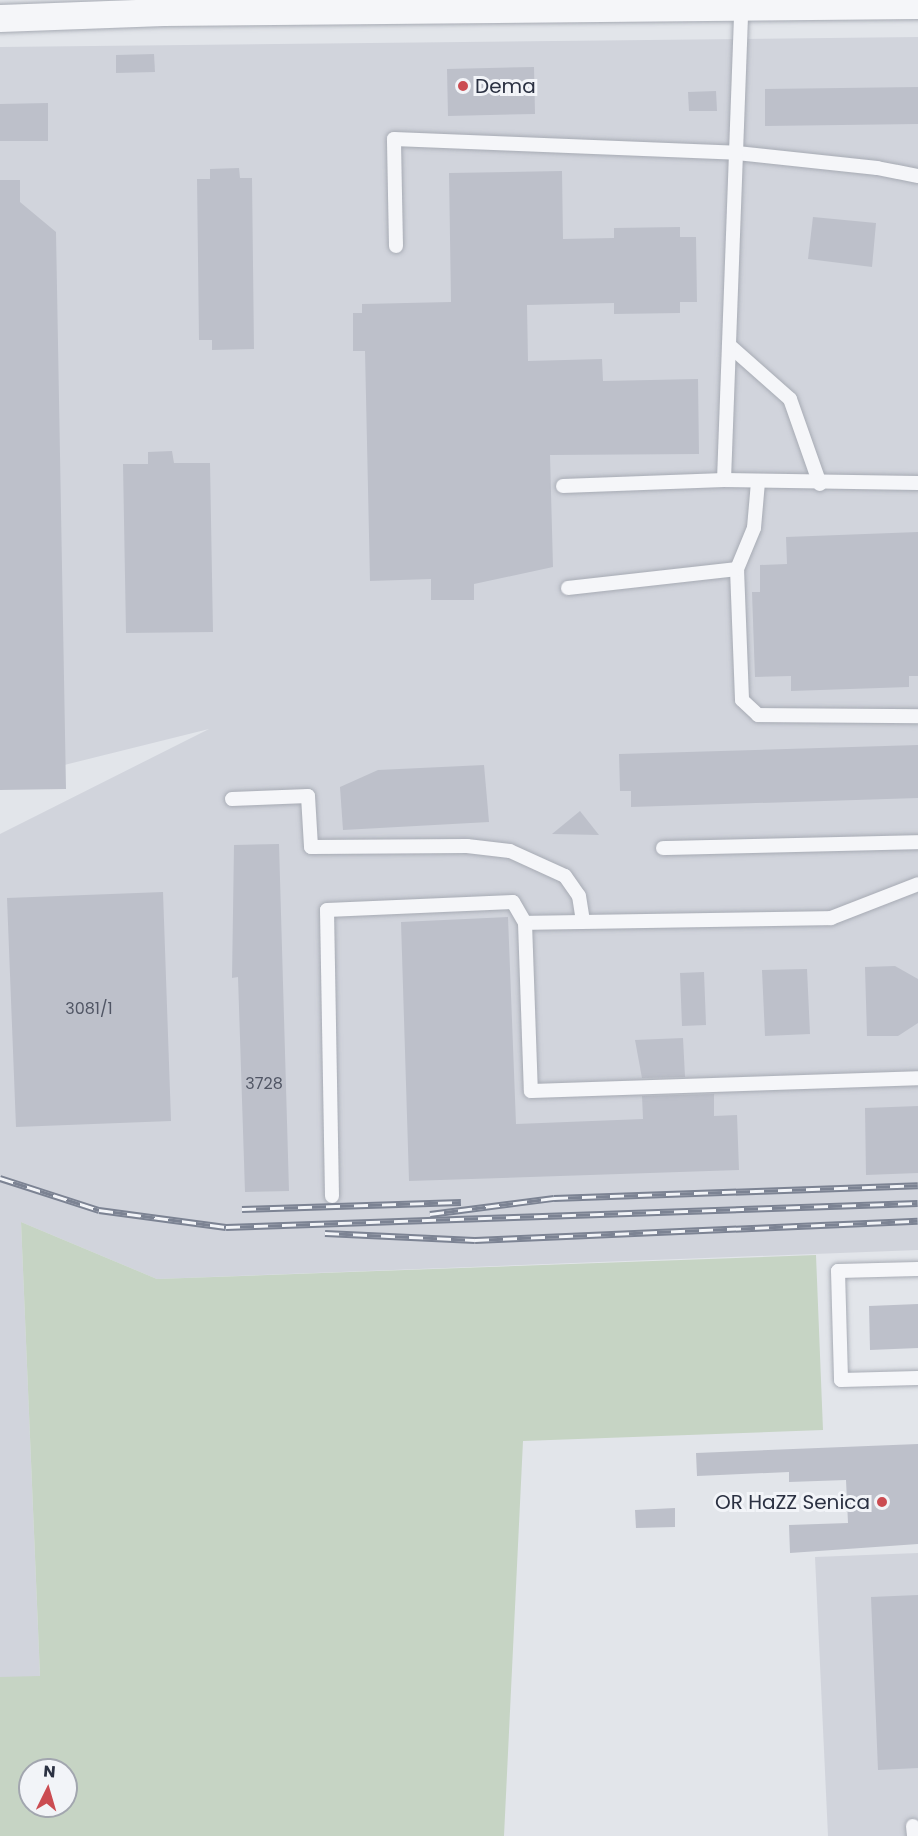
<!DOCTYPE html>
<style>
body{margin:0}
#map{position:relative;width:918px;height:1836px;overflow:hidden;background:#e2e5ea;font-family:Poppins,sans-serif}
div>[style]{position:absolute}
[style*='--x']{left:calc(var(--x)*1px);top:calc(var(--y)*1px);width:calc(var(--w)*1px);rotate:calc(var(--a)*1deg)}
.built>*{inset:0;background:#d1d4dc}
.green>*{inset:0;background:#c6d4c4}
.building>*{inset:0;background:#bdc0ca}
.roads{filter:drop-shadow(0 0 2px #a7abb4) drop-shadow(0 0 2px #a7abb4)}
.lane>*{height:14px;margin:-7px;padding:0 7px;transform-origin:7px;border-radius:7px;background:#f5f6f9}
.street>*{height:27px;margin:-13.5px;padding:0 13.5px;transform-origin:13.5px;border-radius:13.5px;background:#f5f6f9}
.rail>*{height:7px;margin-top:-3.5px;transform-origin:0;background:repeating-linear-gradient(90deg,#f2f4f8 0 14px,#7c8393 0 28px);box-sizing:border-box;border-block:2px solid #7c8393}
.dots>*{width:16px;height:16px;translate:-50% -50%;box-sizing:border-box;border:3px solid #f2f4f8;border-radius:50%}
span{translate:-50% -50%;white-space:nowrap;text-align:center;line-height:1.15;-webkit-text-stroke:6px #f2f4f8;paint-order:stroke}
.number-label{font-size:16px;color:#505564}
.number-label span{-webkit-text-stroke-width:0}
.poi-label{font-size:20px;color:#2b3142}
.left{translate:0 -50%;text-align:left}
.right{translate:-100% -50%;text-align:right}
.north{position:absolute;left:18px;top:1758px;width:60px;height:60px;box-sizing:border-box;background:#f2f4f8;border:2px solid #a2a6af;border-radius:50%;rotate:5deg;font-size:16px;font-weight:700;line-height:24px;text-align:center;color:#2b3142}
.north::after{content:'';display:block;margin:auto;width:21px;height:27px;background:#cb4c52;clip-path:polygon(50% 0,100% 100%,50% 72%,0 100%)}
</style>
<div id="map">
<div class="built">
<i style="clip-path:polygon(918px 37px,918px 1250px,157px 1279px,21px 1222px,40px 1677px,0 1677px,0 834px,209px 729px,0 781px,0 47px)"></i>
<i style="clip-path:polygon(918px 1553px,918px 1836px,828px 1836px,815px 1557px)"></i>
</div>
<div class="green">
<i style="clip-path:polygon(evenodd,21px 1222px,157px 1279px,816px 1255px,823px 1430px,523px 1441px,504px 1836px,0 1836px,0 1677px,40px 1676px,21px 1222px,30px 1770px,66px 1770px,66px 1806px,30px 1806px,30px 1770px)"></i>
</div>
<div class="building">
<i style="clip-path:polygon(154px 54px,155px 72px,116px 73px,116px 55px)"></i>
<i style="clip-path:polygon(534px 67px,535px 114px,448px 116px,447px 69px)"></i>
<i style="clip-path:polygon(918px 87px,918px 124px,765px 126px,765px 89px)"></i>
<i style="clip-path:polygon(716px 91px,717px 111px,689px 111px,688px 92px)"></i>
<i style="clip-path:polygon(48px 103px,48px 141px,0 141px,0 104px)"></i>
<i style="clip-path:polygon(239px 168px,240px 178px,252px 178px,254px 349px,212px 350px,212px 340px,199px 340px,197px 179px,210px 179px,210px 169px)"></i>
<i style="clip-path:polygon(562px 171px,563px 239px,614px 238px,614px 228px,680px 227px,680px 237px,696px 237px,697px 302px,680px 302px,680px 313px,614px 314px,614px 303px,527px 305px,528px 361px,602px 359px,603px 381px,698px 379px,699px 454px,550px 455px,553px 567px,474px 584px,474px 600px,431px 600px,431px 579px,370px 581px,365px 351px,353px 351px,353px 313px,362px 313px,362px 304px,451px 302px,449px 173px)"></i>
<i style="clip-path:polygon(0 180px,20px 180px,20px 202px,56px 232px,66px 789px,0 790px)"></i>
<i style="clip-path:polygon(813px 217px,876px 223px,872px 267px,808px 259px)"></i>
<i style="clip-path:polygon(172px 451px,174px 463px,210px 463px,213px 632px,126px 633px,123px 464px,148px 464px,148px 452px)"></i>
<i style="clip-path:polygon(918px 532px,918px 676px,909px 676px,909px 687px,791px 691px,791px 676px,755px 677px,752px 592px,760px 592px,760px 565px,787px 564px,786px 537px)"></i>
<i style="clip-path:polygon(918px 745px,918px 798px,631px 807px,631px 791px,620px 791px,619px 754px)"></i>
<i style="clip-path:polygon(484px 765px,489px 822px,343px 830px,340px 787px,378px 770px)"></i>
<i style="clip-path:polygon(580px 811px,599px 835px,552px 834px)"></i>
<i style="clip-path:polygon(279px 844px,289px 1191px,245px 1192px,238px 977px,232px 978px,234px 845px)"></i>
<i style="clip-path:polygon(163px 892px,171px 1121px,16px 1127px,7px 898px)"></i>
<i style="clip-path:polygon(508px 917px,516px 1124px,643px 1119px,642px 1096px,714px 1094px,714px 1116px,737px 1115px,739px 1170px,409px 1181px,401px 922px)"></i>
<i style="clip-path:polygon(895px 966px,918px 979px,918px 1023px,898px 1036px,867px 1036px,865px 967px)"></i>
<i style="clip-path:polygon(807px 969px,810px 1034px,765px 1036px,762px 970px)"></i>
<i style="clip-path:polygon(704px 972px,706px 1025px,682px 1026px,680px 973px)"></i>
<i style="clip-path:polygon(683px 1038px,685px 1077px,642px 1078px,635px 1040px)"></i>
<i style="clip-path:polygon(918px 1106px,918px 1173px,866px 1175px,865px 1108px)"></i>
<i style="clip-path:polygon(918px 1304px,918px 1348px,870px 1350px,869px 1306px)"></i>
<i style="clip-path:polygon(918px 1444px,918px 1544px,790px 1553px,789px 1525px,848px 1523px,846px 1480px,789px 1482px,789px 1472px,697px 1476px,696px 1453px)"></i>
<i style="clip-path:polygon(675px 1508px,675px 1527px,636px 1528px,635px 1510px)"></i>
<i style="clip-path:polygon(918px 1595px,918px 1768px,878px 1770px,871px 1597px)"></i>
</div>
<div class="roads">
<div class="lane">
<i style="--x:396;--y:246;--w:107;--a:-91.1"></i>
<i style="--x:394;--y:139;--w:343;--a:2.3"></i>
<i style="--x:737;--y:153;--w:141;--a:6.1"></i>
<i style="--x:877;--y:168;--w:42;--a:11"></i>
<i style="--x:730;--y:346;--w:80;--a:41.5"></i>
<i style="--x:790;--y:399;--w:90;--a:70.6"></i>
<i style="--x:724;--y:480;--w:194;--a:0.9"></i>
<i style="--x:758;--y:482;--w:46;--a:95"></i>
<i style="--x:754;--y:528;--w:44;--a:112.5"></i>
<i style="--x:737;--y:569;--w:131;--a:87.8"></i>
<i style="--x:742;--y:700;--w:22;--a:43"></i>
<i style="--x:758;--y:715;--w:160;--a:0.4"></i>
<i style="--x:563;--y:486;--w:161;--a:-2.1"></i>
<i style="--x:724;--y:480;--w:472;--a:-87.9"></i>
<i style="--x:568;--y:588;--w:170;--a:-6.4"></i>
<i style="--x:232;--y:799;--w:76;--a:-2.3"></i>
<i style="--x:308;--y:796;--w:51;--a:86.6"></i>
<i style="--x:311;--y:847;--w:156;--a:-0.4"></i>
<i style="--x:467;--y:846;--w:43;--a:6.6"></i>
<i style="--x:510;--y:851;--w:60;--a:24.4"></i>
<i style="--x:565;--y:876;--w:24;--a:55"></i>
<i style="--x:579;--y:896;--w:26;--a:81"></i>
<i style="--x:663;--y:848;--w:255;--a:-1.3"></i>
<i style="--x:525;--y:923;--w:306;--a:-0.9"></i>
<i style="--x:831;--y:918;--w:93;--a:-21.3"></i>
<i style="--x:332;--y:1196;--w:286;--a:-91"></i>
<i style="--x:327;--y:910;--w:186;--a:-2.5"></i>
<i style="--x:513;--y:902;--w:24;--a:60"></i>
<i style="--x:525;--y:923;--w:168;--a:88"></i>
<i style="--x:531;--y:1091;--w:387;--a:-1.9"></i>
<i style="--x:918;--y:1269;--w:80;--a:178.6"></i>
<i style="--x:838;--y:1271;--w:109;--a:88.4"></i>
<i style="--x:841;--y:1380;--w:77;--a:-1.5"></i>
<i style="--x:913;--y:1826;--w:10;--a:84"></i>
</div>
<div class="street">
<i style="--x:0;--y:18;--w:163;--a:-2.1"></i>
<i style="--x:163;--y:12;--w:755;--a:-0.53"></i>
</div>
</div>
<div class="rail">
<i style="--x:0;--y:1178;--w:104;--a:17.9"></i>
<i style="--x:99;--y:1210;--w:128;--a:7.6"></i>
<i style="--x:226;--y:1227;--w:692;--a:-1.99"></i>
<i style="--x:242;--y:1209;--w:219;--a:-1.8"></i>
<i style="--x:430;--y:1214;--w:125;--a:-7.4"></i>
<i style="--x:554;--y:1198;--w:364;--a:-2"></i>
<i style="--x:325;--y:1233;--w:150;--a:2.7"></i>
<i style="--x:475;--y:1240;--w:443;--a:-2.5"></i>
</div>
<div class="dots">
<i style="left:463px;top:86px;background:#cb4c52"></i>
<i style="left:882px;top:1502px;background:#cb4c52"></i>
</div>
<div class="number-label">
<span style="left:89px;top:1009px">3081/1</span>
<span style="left:264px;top:1084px">3728</span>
</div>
<div class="poi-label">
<span class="left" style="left:475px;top:86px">Dema</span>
<span class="right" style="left:870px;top:1502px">OR HaZZ Senica</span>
</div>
<div class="north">N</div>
</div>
